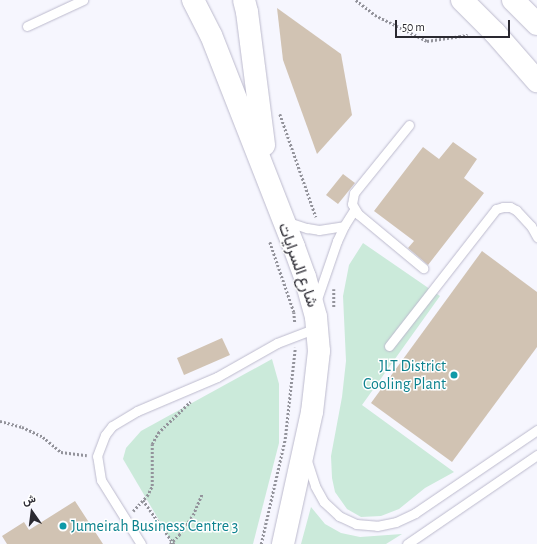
<!DOCTYPE html>
<meta charset="utf-8">
<style>
body{margin:0}
#map{position:relative;width:537px;height:544px;overflow:hidden;background:#f6f6fe;font-family:"Alegreya Sans",Vazirmatn,sans-serif}
div>[style]{position:absolute}
[style*='--x']{left:calc(var(--x)*1px);top:calc(var(--y)*1px);width:calc(var(--w)*1px);rotate:calc(var(--a)*1deg)}
.green>*{inset:0;background:#cbeada}
.building>*{inset:0;background:#d1c3b3}
.path>*{height:2.5px;margin-top:-1.25px;transform-origin:0;background:repeating-linear-gradient(90deg,#93939b 0 2px,transparent 0 4px)}
.roads{filter:drop-shadow(0 0 1px #bcbacd) drop-shadow(0 0 1px #bcbacd)}
.lane>*{height:9px;margin:-4.5px;padding:0 4.5px;transform-origin:4.5px;border-radius:4.5px;background:#fff}
.secondary>*{height:22px;margin:-11px;padding:0 11px;transform-origin:11px;border-radius:11px;background:#fff}
.dots>*{width:11px;height:11px;translate:-50% -50%;box-sizing:border-box;border:2px solid #fff;border-radius:50%}
span{translate:-50% -50%;white-space:nowrap;text-align:center;line-height:1.15;-webkit-text-stroke:3px #fff;paint-order:stroke}
.street-label{font-size:16px;color:#2a2931}
.culture-label{font-size:16px;color:#0d838f}
.right{translate:-100% -50%;text-align:right}
.left{translate:0 -50%;text-align:left}
.north{position:absolute;left:12px;top:492px;width:40px;height:40px;-webkit-text-stroke:3px #fff;paint-order:stroke;rotate:346deg;font-size:11px;font-weight:700;line-height:16px;text-align:center;color:#2a2931}
.north::after{content:'';display:block;margin:auto;width:14px;height:18px;background:#2a2931;clip-path:polygon(50% 0,100% 100%,50% 72%,0 100%)}
.scale{position:absolute;left:395px;top:20px;width:115px;height:18px;box-sizing:border-box;border:2px solid #2a2931;border-top:0;padding-left:5px;font-size:12px;line-height:14px;white-space:nowrap;color:#2a2931;-webkit-text-stroke:3px #fff;paint-order:stroke}
</style>
<div id="map">
<div class="green">
<i style="clip-path:polygon(363px 243px,440px 296px,362px 405px,454px 472px,425px 488px,399px 509px,381px 516px,361px 517px,347px 509px,335px 492px,332px 478px,331px 456px,342px 397px,346px 361px,343px 296px,349px 265px)"></i>
<i style="clip-path:polygon(272px 359px,279px 384px,279px 443px,253px 544px,173px 544px,123px 459px,126px 448px,141px 431px)"></i>
<i style="clip-path:polygon(311px 507px,325px 524px,341px 533px,360px 537px,402px 534px,386px 544px,301px 544px)"></i>
</div>
<div class="building">
<i style="clip-path:polygon(277px 8px,341px 54px,352px 115px,317px 154px,283px 60px)"></i>
<i style="clip-path:polygon(453px 142px,477px 159px,464px 178px,484px 193px,428px 265px,408px 248px,414px 241px,374px 211px,423px 147px,439px 159px)"></i>
<i style="clip-path:polygon(343px 174px,355px 183px,338px 204px,326px 195px)"></i>
<i style="clip-path:polygon(482px 251px,537px 292px,537px 347px,452px 462px,371px 403px)"></i>
<i style="clip-path:polygon(222px 338px,230px 355px,184px 375px,177px 358px)"></i>
<i style="clip-path:polygon(75px 501px,103px 544px,7px 544px,2px 536px,24px 522px,29px 530px)"></i>
</div>
<div class="path">
<i style="--x:356;--y:0;--w:24;--a:38"></i>
<i style="--x:375;--y:15;--w:58;--a:26.6"></i>
<i style="--x:427;--y:41;--w:41;--a:-8.3"></i>
<i style="--x:280;--y:114;--w:109;--a:70.7"></i>
<i style="--x:270;--y:242;--w:74;--a:71.1"></i>
<i style="--x:294;--y:312;--w:11;--a:85"></i>
<i style="--x:334;--y:289;--w:19;--a:90"></i>
<i style="--x:0;--y:421;--w:23;--a:15"></i>
<i style="--x:22;--y:427;--w:23;--a:25"></i>
<i style="--x:43;--y:437;--w:23;--a:40"></i>
<i style="--x:61;--y:452;--w:26;--a:7"></i>
<i style="--x:143;--y:500;--w:54;--a:54.8"></i>
<i style="--x:133;--y:511;--w:21;--a:-47"></i>
<i style="--x:147;--y:496;--w:11;--a:-63"></i>
<i style="--x:152;--y:486;--w:42;--a:-90"></i>
<i style="--x:152;--y:444;--w:13;--a:-61"></i>
<i style="--x:158;--y:433;--w:45;--a:-44.1"></i>
<i style="--x:170;--y:544;--w:13;--a:-45"></i>
<i style="--x:179;--y:535;--w:24;--a:-55"></i>
<i style="--x:193;--y:515;--w:23;--a:-67"></i>
<i style="--x:261;--y:544;--w:108;--a:-77.1"></i>
<i style="--x:285;--y:439;--w:92;--a:-83.7"></i>
</div>
<div class="roads">
<div class="lane">
<i style="--x:27;--y:26;--w:62;--a:-24.9"></i>
<i style="--x:409;--y:125;--w:87;--a:129"></i>
<i style="--x:354;--y:193;--w:11;--a:100"></i>
<i style="--x:352;--y:204;--w:12;--a:59"></i>
<i style="--x:358;--y:214;--w:85;--a:39.7"></i>
<i style="--x:288;--y:222;--w:20;--a:18"></i>
<i style="--x:307;--y:228;--w:12;--a:9"></i>
<i style="--x:319;--y:230;--w:25;--a:-9"></i>
<i style="--x:316;--y:302;--w:65;--a:-71"></i>
<i style="--x:337;--y:241;--w:17;--a:-65"></i>
<i style="--x:344;--y:226;--w:19;--a:-58"></i>
<i style="--x:389;--y:346;--w:174;--a:-52"></i>
<i style="--x:496;--y:209;--w:7;--a:-16"></i>
<i style="--x:503;--y:207;--w:7;--a:0"></i>
<i style="--x:510;--y:207;--w:7;--a:27"></i>
<i style="--x:516;--y:210;--w:22;--a:47"></i>
<i style="--x:531;--y:226;--w:13;--a:61"></i>
<i style="--x:307;--y:461;--w:26;--a:72"></i>
<i style="--x:315;--y:486;--w:18;--a:61"></i>
<i style="--x:324;--y:502;--w:21;--a:43"></i>
<i style="--x:339;--y:516;--w:19;--a:25"></i>
<i style="--x:356;--y:524;--w:21;--a:5"></i>
<i style="--x:377;--y:526;--w:19;--a:-12"></i>
<i style="--x:396;--y:522;--w:21;--a:-25"></i>
<i style="--x:415;--y:513;--w:148;--a:-34.2"></i>
<i style="--x:141;--y:544;--w:75;--a:-122"></i>
<i style="--x:101;--y:480;--w:24;--a:-99"></i>
<i style="--x:97;--y:456;--w:22;--a:-69"></i>
<i style="--x:105;--y:435;--w:11;--a:-52"></i>
<i style="--x:112;--y:426;--w:29;--a:-31"></i>
<i style="--x:137;--y:411;--w:87;--a:-23"></i>
<i style="--x:217;--y:377;--w:69;--a:-29.5"></i>
<i style="--x:277;--y:343;--w:42;--a:-21"></i>
<i style="--x:407;--y:544;--w:158;--a:-34.4"></i>
</div>
<div class="secondary">
<i style="--x:193;--y:0;--w:39;--a:63"></i>
<i style="--x:211;--y:35;--w:228;--a:68.6"></i>
<i style="--x:294;--y:247;--w:32;--a:70"></i>
<i style="--x:305;--y:277;--w:41;--a:74.6"></i>
<i style="--x:316;--y:317;--w:34;--a:85"></i>
<i style="--x:319;--y:351;--w:61;--a:96.5"></i>
<i style="--x:312;--y:412;--w:135;--a:102.4"></i>
<i style="--x:244;--y:0;--w:12;--a:76"></i>
<i style="--x:247;--y:12;--w:134;--a:82.7"></i>
<i style="--x:462;--y:0;--w:47;--a:45"></i>
<i style="--x:495;--y:33;--w:64;--a:48.8"></i>
<i style="--x:513;--y:0;--w:34;--a:45"></i>
</div>
</div>
<div class="dots">
<i style="left:454px;top:375px;background:#0f9aa8"></i>
<i style="left:63px;top:526px;background:#0f9aa8"></i>
</div>
<div class="street-label">
<span style="left:298px;top:265px;rotate:70deg">شارع السرايات</span>
</div>
<div class="culture-label">
<span class="right" style="left:446px;top:375px">JLT District<br>Cooling Plant</span>
<span class="left" style="left:71px;top:526px">Jumeirah Business Centre 3</span>
</div>
<div class="north">ش</div>
<div class="scale">50 m</div>
</div>
